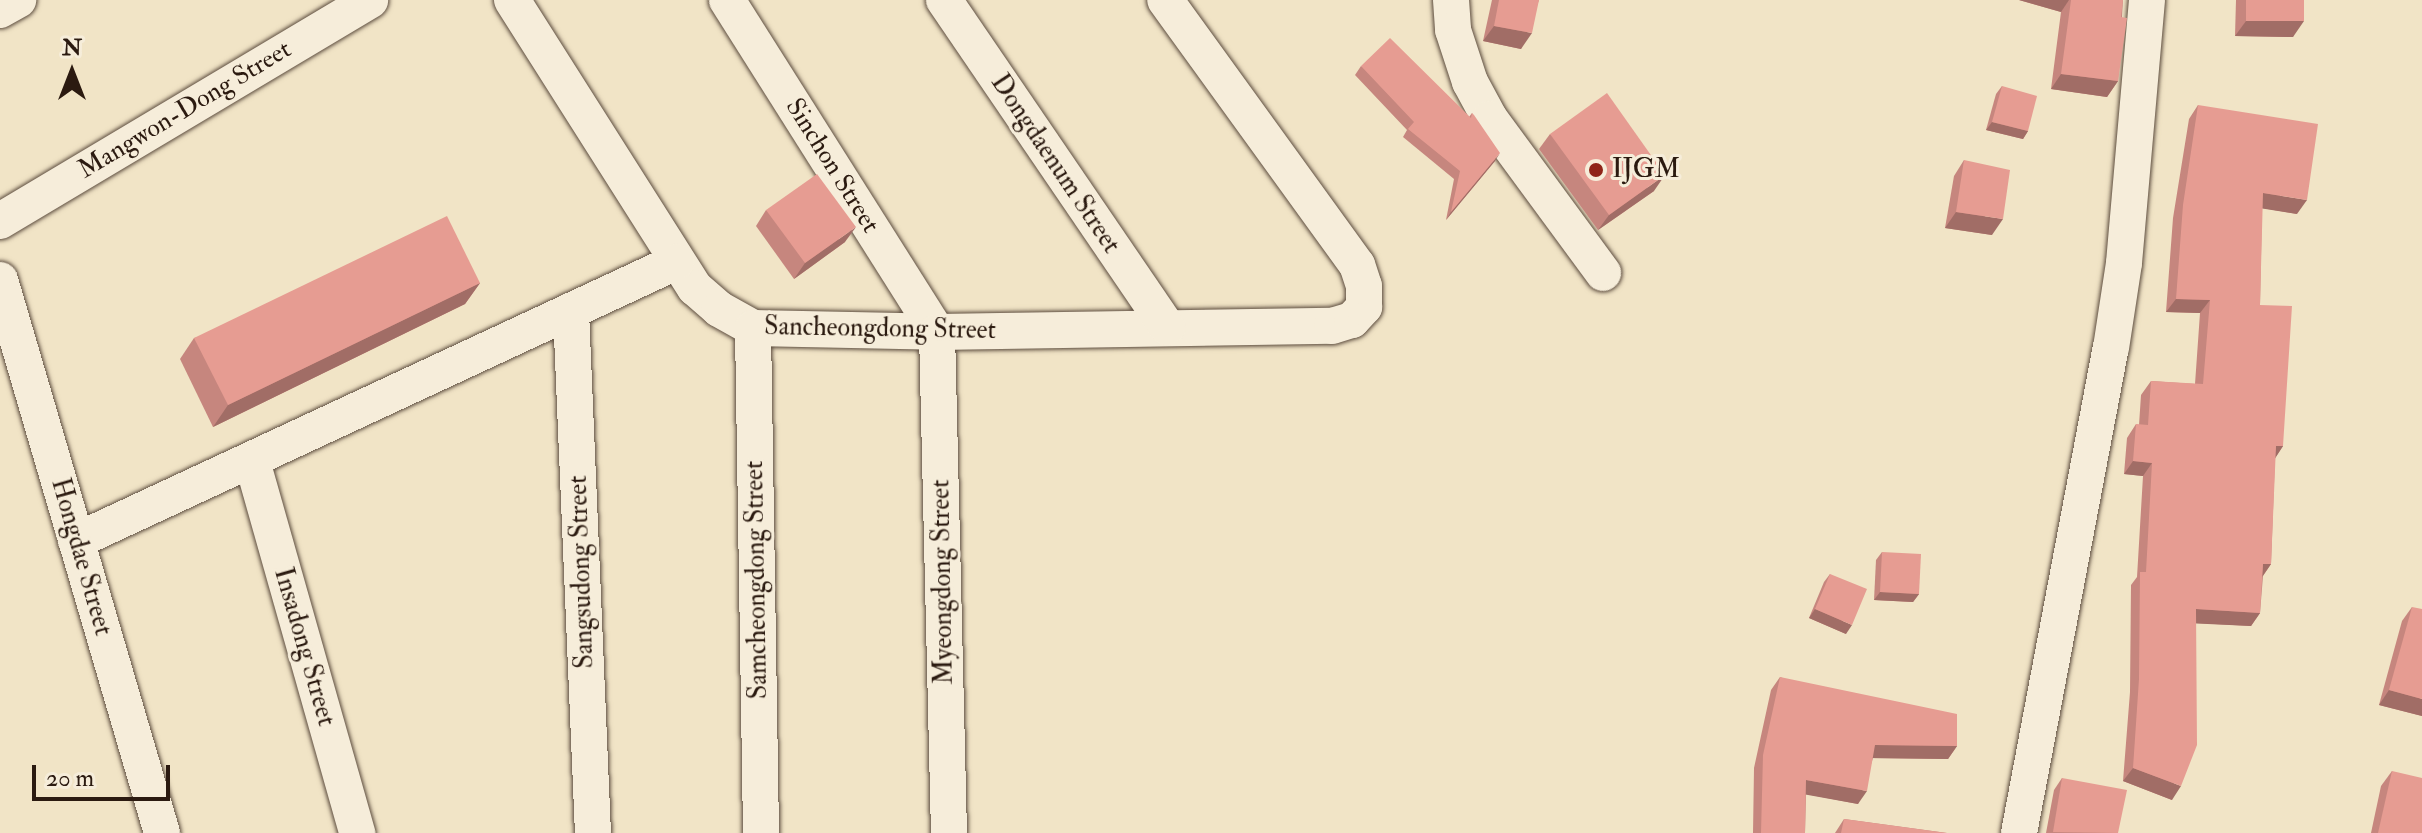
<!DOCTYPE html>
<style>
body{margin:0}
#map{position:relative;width:2422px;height:833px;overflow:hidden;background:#f1e4c6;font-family:"IM FELL Double Pica",serif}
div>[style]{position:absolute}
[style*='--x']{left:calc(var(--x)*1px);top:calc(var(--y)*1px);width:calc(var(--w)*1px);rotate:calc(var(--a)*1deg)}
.roads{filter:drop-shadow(0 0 2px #5c4c3e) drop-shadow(0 0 2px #5c4c3e)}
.minor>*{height:36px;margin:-18px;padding:0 18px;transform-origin:18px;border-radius:18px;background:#f6edda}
.wall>*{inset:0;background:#c6867e}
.shaded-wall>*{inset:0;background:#a16d66}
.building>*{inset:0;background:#e69c92}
.dots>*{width:22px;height:22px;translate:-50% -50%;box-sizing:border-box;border:4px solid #f6edda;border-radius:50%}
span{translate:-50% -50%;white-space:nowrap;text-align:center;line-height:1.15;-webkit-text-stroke:6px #f6edda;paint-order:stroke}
.street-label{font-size:26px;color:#2b1a10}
.poi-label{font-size:26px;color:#2b1a10}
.left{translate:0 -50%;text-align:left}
.north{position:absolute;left:32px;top:32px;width:80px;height:80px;-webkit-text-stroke:6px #f6edda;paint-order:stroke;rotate:0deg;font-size:22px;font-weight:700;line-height:32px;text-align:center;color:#2b1a10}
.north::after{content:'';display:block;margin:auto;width:28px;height:36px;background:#2b1a10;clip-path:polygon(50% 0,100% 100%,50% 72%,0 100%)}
.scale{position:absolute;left:32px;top:765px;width:138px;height:36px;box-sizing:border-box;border:4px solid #2b1a10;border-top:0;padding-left:10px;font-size:24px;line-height:28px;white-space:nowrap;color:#2b1a10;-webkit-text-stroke:6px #f6edda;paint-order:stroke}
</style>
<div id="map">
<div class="roads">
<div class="minor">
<i style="--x:512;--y:0;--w:341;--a:57.6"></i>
<i style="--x:695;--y:288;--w:32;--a:41"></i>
<i style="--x:719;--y:309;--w:39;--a:29"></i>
<i style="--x:753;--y:328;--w:184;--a:1.2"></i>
<i style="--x:937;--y:332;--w:395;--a:-0.9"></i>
<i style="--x:1332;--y:326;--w:21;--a:-17"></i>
<i style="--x:1352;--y:320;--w:18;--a:-47"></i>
<i style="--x:1364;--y:307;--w:21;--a:-90"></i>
<i style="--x:1364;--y:286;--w:22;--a:-108"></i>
<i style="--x:1357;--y:265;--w:327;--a:-125.9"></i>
<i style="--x:727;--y:0;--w:393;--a:57.7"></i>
<i style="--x:937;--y:332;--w:501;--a:88.63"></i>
<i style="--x:944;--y:0;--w:396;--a:55.7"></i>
<i style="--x:1451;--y:0;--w:30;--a:86"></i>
<i style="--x:1453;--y:30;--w:55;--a:71.9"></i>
<i style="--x:1470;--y:82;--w:42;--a:61.6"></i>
<i style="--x:1490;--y:119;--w:191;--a:53.7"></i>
<i style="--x:0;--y:10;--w:21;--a:-29"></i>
<i style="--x:0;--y:221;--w:431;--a:-30.8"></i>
<i style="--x:0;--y:280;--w:576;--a:73.67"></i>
<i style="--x:571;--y:311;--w:522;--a:87.59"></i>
<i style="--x:753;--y:328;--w:505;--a:89.09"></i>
<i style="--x:252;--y:461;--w:387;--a:74.2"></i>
<i style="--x:76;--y:541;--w:662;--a:-24.94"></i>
<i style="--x:2019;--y:833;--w:494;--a:-79.3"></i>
<i style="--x:2111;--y:348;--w:86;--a:-81.3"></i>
<i style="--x:2124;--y:263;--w:264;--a:-85"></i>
</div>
</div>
<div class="wall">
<i style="clip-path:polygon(1492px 0,1539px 0,1521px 49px,1483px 41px)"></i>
<i style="clip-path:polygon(2019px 0,2123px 0,2118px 81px,2107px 97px,2051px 89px,2061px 12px)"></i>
<i style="clip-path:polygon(2236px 0,2304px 0,2293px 37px,2235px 36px)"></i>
<i style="clip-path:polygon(1361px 66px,1469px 117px,1472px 113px,1495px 161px,1446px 220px,1454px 179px,1403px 137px,1407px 130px,1355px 75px)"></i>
<i style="clip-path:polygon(2002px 86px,2028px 131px,2023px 139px,1986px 130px,1996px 94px)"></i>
<i style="clip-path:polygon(2198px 105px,2297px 214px,2262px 208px,2260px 305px,2283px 446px,2275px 458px,2271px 564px,2263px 576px,2260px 613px,2251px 626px,2196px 623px,2172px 800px,2123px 781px,2130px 692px,2131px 585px,2137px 577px,2143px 476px,2124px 474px,2127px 438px,2136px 424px,2139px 425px,2141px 395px,2151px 381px,2195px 384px,2200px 313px,2166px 312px,2173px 218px,2189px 119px)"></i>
<i style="clip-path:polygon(1550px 134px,1654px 191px,1598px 230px,1539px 149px)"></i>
<i style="clip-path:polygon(1964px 160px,1992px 235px,1945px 228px,1954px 176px)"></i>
<i style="clip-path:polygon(766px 210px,845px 242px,794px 279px,756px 226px)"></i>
<i style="clip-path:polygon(480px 283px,465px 304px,213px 427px,180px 359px,194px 338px)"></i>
<i style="clip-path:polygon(1882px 552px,1919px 594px,1913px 602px,1874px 600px,1876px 560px)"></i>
<i style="clip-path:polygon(1830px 574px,1846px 634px,1809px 618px,1824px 582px)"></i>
<i style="clip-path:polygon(2412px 607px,2422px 716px,2379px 705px,2402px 621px)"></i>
<i style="clip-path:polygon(1780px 677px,1957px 746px,1948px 759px,1873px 758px,1858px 804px,1806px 794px,1805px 833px,1753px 833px,1754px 768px,1771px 690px)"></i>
<i style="clip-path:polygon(2392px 771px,2422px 833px,2371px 833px,2381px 786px)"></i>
<i style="clip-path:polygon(2062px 778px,2118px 833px,2046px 833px,2054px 790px)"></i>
<i style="clip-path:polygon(1844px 819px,1947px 833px,1835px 833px)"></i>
</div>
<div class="shaded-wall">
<i style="clip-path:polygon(2019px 0,2069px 0,2061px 12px)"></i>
<i style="clip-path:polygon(2246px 21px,2304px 21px,2293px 37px,2235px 36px)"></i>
<i style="clip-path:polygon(1494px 26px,1532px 33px,1521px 49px,1483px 41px)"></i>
<i style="clip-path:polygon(2061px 74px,2118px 81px,2107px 97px,2051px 89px)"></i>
<i style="clip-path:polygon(1992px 122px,2028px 131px,2023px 139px,1986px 130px)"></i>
<i style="clip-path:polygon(1500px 153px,1495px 161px,1446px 220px,1451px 212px)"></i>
<i style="clip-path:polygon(1665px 175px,1654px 191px,1598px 230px,1609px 215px)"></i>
<i style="clip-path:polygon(2263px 193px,2307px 200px,2297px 214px,2253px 207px)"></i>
<i style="clip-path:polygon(1956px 212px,2003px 219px,1992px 235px,1945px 228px)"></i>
<i style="clip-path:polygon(856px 227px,845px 242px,794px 279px,805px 263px)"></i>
<i style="clip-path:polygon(480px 283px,465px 304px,213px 427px,228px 405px)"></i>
<i style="clip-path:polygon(2176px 299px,2210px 300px,2200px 313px,2166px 312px)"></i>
<i style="clip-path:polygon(2276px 446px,2283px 446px,2274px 460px)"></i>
<i style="clip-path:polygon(2133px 461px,2152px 463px,2143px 476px,2124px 474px)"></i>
<i style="clip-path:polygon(2263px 564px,2271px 564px,2262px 577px)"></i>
<i style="clip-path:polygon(1880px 592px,1919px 594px,1913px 602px,1874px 600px)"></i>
<i style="clip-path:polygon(1815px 609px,1852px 625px,1846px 634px,1809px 618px)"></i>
<i style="clip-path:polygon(2196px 609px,2260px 613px,2251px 626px,2186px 623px)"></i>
<i style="clip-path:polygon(2389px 690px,2422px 699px,2422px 716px,2379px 705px)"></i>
<i style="clip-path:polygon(1875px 745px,1957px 746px,1948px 759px,1866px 758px)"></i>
<i style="clip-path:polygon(2133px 768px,2181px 786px,2172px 800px,2123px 781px)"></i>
<i style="clip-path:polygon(1806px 780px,1867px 791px,1858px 804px,1797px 793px)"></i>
</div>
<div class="building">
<i style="clip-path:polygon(1499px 0,1539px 0,1532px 33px,1494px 26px)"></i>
<i style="clip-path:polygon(2071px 0,2123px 0,2121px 17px,2127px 18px,2118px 81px,2061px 74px)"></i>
<i style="clip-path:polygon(2246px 0,2304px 0,2304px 21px,2246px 21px)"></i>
<i style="clip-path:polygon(1390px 38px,1471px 118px,1472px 113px,1474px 115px,1500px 153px,1451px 212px,1460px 171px,1408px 129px,1414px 122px,1361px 66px)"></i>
<i style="clip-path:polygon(2002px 86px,2037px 96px,2028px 131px,1992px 122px)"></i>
<i style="clip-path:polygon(1607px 93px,1665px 175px,1609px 215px,1550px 134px)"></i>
<i style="clip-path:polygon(2198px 105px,2318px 124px,2307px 200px,2263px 193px,2260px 305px,2292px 306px,2283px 446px,2276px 446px,2271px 564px,2263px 564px,2260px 613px,2196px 609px,2197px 745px,2181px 786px,2133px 768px,2139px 679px,2140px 572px,2146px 572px,2152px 463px,2133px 461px,2136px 424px,2148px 425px,2151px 381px,2203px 384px,2210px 300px,2176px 299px,2183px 205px)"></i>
<i style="clip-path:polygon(1964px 160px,2010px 170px,2003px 219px,1956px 212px)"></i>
<i style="clip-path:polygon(817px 174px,856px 227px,805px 263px,766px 210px)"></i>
<i style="clip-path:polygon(447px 216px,480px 283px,228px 405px,194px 338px)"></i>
<i style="clip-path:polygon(1882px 552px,1921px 554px,1919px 594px,1880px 592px)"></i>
<i style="clip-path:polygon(1830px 574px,1867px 589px,1852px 625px,1815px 609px)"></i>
<i style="clip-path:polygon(2412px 607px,2422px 609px,2422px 699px,2389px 690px)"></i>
<i style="clip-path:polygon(1780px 677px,1957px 714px,1957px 746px,1875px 745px,1867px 791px,1806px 780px,1805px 833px,1761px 833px,1763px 755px)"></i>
<i style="clip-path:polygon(2392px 771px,2422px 778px,2422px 833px,2378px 833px)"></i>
<i style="clip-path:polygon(2062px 778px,2127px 790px,2118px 833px,2053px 832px)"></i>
<i style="clip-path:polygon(1844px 819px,1947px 833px,1841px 833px)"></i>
</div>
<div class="dots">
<i style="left:1596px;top:170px;background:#8f2418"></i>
</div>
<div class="street-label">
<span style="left:185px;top:110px;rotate:-31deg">Mangwon-Dong Street</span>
<span style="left:1055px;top:164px;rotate:56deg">Dongdaenum Street</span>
<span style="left:832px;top:166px;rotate:58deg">Sinchon Street</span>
<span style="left:880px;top:329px;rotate:1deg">Sancheongdong Street</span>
<span style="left:81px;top:557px;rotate:74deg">Hongdae Street</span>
<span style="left:582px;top:572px;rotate:-92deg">Sangsudong Street</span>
<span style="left:757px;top:580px;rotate:-91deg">Samcheongdong Street</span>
<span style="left:943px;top:582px;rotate:-91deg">Myeongdong Street</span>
<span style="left:304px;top:647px;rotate:74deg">Insadong Street</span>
</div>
<div class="poi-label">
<span class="left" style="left:1612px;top:170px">IJGM</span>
</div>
<div class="north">N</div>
<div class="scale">20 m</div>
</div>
